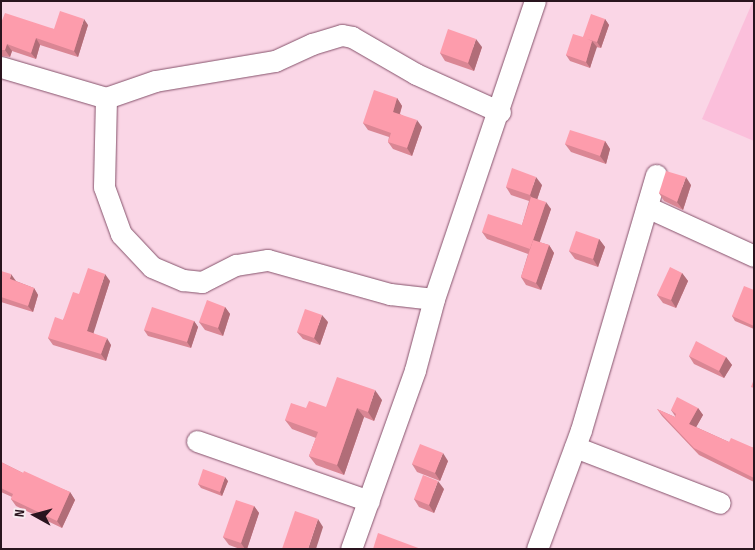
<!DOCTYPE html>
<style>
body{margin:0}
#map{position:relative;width:755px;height:550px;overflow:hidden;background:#fad6e6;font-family:"Sofia Sans Condensed",sans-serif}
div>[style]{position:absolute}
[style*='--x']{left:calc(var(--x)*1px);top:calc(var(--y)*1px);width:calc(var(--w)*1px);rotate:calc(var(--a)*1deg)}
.green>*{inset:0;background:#fbbfdb}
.roads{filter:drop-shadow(0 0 1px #85526b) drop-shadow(0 0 1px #85526b)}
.street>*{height:21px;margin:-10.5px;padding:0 10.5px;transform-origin:10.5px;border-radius:10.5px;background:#fff}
.wall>*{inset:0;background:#da8694}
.shaded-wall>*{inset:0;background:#b16d78}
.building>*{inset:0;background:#fd9cac}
span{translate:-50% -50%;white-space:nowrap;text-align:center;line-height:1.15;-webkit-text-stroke:4px #f7ebf0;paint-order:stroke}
.frame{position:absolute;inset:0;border:2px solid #29141e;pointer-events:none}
.north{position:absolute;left:10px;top:490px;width:50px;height:50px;-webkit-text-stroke:4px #f7ebf0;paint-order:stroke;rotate:277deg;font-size:14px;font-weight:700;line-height:20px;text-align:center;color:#29141e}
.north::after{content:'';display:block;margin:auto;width:18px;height:22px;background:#29141e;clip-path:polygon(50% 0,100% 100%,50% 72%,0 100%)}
</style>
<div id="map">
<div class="green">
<i style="clip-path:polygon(753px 1px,754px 1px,754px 141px,702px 119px)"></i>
</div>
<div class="roads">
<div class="street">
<i style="--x:1;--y:67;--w:109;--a:16.4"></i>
<i style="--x:106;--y:98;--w:52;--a:-19.1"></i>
<i style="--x:155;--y:81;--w:122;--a:-9.5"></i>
<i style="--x:275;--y:61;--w:41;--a:-24.7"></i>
<i style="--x:312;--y:44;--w:31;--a:-17"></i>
<i style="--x:342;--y:35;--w:10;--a:11"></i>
<i style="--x:352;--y:37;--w:74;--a:30"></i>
<i style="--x:416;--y:74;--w:92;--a:24.3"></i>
<i style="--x:106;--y:98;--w:89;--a:91.3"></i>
<i style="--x:104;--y:187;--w:50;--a:70.1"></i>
<i style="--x:121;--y:234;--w:45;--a:46.8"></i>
<i style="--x:152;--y:267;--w:34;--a:23"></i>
<i style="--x:183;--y:280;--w:19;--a:6"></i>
<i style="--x:202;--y:282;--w:38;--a:-27"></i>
<i style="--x:236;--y:265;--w:32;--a:-9"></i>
<i style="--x:268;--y:260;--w:127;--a:15.6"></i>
<i style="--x:390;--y:294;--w:44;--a:6.5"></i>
<i style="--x:647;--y:207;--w:118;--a:24.6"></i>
<i style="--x:197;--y:441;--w:182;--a:19.2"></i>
<i style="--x:575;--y:447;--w:155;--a:21.1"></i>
<i style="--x:351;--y:549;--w:190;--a:-70.3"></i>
<i style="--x:415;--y:370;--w:73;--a:-75"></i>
<i style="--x:434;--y:299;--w:315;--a:-71.3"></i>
<i style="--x:537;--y:549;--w:127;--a:-69.7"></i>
<i style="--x:581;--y:430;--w:266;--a:-73.6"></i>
</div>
</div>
<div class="wall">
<i style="clip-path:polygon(605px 19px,609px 25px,601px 48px,596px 47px,590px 68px,570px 61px,566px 55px,583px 37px)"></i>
<i style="clip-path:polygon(1px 23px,54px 29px,88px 25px,78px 57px,40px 45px,36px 59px,12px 51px,10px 57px,1px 56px)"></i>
<i style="clip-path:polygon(482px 47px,474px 71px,445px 61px,440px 53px)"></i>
<i style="clip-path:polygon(397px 98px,402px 106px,400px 114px,422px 127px,412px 156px,393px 149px,388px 142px,389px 137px,368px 130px,363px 123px)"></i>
<i style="clip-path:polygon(605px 141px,610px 149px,606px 164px,571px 152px,565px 144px)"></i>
<i style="clip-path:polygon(542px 185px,537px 199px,551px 209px,539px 242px,549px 245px,554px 253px,541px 290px,526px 285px,521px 277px,528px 254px,487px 239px,482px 232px,522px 225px,529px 201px,511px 195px,506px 187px)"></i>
<i style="clip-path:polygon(691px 185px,683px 210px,664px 201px,659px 193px)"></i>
<i style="clip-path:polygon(599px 239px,605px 247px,598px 267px,575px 259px,569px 251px)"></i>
<i style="clip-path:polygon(1px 271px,16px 281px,34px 288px,38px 295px,33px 312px,1px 302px)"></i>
<i style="clip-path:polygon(682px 273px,688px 281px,676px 308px,663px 303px,657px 295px)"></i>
<i style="clip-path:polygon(110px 281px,93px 333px,111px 345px,106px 361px,53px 345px,48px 338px,63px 320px,79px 294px)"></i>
<i style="clip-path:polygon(754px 290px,754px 329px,735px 321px,732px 316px)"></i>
<i style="clip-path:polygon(225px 307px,230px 314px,223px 336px,205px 330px,199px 322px)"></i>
<i style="clip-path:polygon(194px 321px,198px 327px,191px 348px,148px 336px,144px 330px)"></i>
<i style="clip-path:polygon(328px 322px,320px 345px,303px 339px,297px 332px)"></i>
<i style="clip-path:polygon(689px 356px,726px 357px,732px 365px,724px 378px,694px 364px)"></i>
<i style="clip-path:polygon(382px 400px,374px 421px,364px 417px,344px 475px,316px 465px,309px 456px,316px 438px,292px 429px,285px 420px,306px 408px,326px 407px)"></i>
<i style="clip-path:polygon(698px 408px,703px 415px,696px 427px,729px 442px,754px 448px,754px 482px,699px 455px,662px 416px,657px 409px,675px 417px,675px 416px,671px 410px)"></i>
<i style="clip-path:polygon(448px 461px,440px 481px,417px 472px,412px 464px)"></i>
<i style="clip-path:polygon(1px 462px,23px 473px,70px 492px,75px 500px,62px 528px,16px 506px,11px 499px,12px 497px,1px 492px)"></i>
<i style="clip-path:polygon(228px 481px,222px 496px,201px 488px,198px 484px)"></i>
<i style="clip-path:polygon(444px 489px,434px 513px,419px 507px,414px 499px)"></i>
<i style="clip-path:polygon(254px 506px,259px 513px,247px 549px,240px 549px,229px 545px,223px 537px)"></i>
</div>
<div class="shaded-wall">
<i style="clip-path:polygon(84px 19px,88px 25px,78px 57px,74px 51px)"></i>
<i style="clip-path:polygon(605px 19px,609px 25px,601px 48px,597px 42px)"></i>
<i style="clip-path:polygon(36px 38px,40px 45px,36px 59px,31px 53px)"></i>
<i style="clip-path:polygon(476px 39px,482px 47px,474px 71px,468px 63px)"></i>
<i style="clip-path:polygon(592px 41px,597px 47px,590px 68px,586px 62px)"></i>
<i style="clip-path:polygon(7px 44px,12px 51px,10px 57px,5px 50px)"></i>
<i style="clip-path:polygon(397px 98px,402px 106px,398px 119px,393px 112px)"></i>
<i style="clip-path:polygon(417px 120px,422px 127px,412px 156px,407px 148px)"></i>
<i style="clip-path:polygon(605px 141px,610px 149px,606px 164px,600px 156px)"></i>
<i style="clip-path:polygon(536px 177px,542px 185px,536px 203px,530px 195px)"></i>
<i style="clip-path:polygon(686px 177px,691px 185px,683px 210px,677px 202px)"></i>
<i style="clip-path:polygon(546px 202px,551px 209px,535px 256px,530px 249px)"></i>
<i style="clip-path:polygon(599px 239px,605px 247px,598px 267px,593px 259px)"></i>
<i style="clip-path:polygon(549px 245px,554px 253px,541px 290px,536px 283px)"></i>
<i style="clip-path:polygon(682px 273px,688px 281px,676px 308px,671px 300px)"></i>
<i style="clip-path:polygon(11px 274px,16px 281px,10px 279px)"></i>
<i style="clip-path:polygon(105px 274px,110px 281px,92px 338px,87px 331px)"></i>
<i style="clip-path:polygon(34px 288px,38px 295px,33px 312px,28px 306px)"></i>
<i style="clip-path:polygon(225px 307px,230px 314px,223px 336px,218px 328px)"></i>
<i style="clip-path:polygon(322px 315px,328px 322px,320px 345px,314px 338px)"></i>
<i style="clip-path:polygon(194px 321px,198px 327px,191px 348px,187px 342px)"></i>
<i style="clip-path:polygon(107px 338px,111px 345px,106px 361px,101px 354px)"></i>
<i style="clip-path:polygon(726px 357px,732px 365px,724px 378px,719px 371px)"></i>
<i style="clip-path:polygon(375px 390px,382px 400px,374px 421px,368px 412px)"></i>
<i style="clip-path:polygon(357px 408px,364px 417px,344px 475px,337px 465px)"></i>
<i style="clip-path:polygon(698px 408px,703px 415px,694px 431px,689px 424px)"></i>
<i style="clip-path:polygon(443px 453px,448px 461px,440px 481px,435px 473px)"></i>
<i style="clip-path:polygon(225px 477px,228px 481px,222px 496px,220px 492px)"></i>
<i style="clip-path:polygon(438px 481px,444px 489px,434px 513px,429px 505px)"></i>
<i style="clip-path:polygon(70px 492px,75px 500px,62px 528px,57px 521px)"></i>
<i style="clip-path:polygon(254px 506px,259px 513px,247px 549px,245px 549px,241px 543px)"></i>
<i style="clip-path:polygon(318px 519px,323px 527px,316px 549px,308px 549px)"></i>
</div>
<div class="building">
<i style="clip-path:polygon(60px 11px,84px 19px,74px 51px,36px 38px,31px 53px,7px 44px,5px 50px,1px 50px,1px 23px,5px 13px,54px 29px)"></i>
<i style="clip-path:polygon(591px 14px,605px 19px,597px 42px,587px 39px,592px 41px,586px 62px,566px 55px,573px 34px,583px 37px)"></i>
<i style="clip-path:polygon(448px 29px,476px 39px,468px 63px,440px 53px)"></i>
<i style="clip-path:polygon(374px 90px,397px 98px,393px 112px,417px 120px,407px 148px,388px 142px,391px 133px,363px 123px)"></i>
<i style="clip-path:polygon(570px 130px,605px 141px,600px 156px,565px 144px)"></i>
<i style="clip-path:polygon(512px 168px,536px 177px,530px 195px,506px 187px)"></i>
<i style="clip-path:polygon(666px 171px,686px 177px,677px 202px,659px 193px)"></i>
<i style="clip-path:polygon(531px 197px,546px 202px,530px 249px,482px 232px,488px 214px,522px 225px)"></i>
<i style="clip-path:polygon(576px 231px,599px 239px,593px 259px,569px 251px)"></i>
<i style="clip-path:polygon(533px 240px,549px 245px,536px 283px,521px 277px)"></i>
<i style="clip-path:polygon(670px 267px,682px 273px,671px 300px,657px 295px)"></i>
<i style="clip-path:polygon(88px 268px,105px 274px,87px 331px,107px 338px,101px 354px,48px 338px,55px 317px,63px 320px,73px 292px,79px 294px)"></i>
<i style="clip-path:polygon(1px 271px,11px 274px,10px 279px,34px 288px,28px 306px,1px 297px)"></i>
<i style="clip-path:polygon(744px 286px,754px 290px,754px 326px,732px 316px)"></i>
<i style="clip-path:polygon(207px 300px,225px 307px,218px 328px,199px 322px)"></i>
<i style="clip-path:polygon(152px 307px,194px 321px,187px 342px,144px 330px)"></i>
<i style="clip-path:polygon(305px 309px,322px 315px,314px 338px,297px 332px)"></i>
<i style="clip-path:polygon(696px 341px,726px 357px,719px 371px,689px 356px)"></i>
<i style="clip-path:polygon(337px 377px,375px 390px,368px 412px,357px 408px,337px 465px,309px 456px,318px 432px,285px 420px,291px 403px,306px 408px,309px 401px,326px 407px)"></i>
<i style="clip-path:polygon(754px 379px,754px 388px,751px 387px)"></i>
<i style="clip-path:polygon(677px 397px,698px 408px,689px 424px,729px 442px,731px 438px,754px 448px,754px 478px,694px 448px,657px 409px,675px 417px,676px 414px,671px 410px)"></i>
<i style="clip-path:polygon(420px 444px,443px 453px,435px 473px,412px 464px)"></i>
<i style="clip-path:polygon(1px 462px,23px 473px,24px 471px,70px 492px,57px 521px,11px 499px,13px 494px,1px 488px)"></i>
<i style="clip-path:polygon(203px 469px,225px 477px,220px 492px,198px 484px)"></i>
<i style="clip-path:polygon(423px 475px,438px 481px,429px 505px,414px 499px)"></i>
<i style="clip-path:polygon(236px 500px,254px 506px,241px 543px,223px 537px)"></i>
<i style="clip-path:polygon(295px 511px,318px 519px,308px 549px,282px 549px)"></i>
<i style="clip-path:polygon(378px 533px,421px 549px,373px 549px)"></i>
</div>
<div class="frame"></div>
<div class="north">N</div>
</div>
